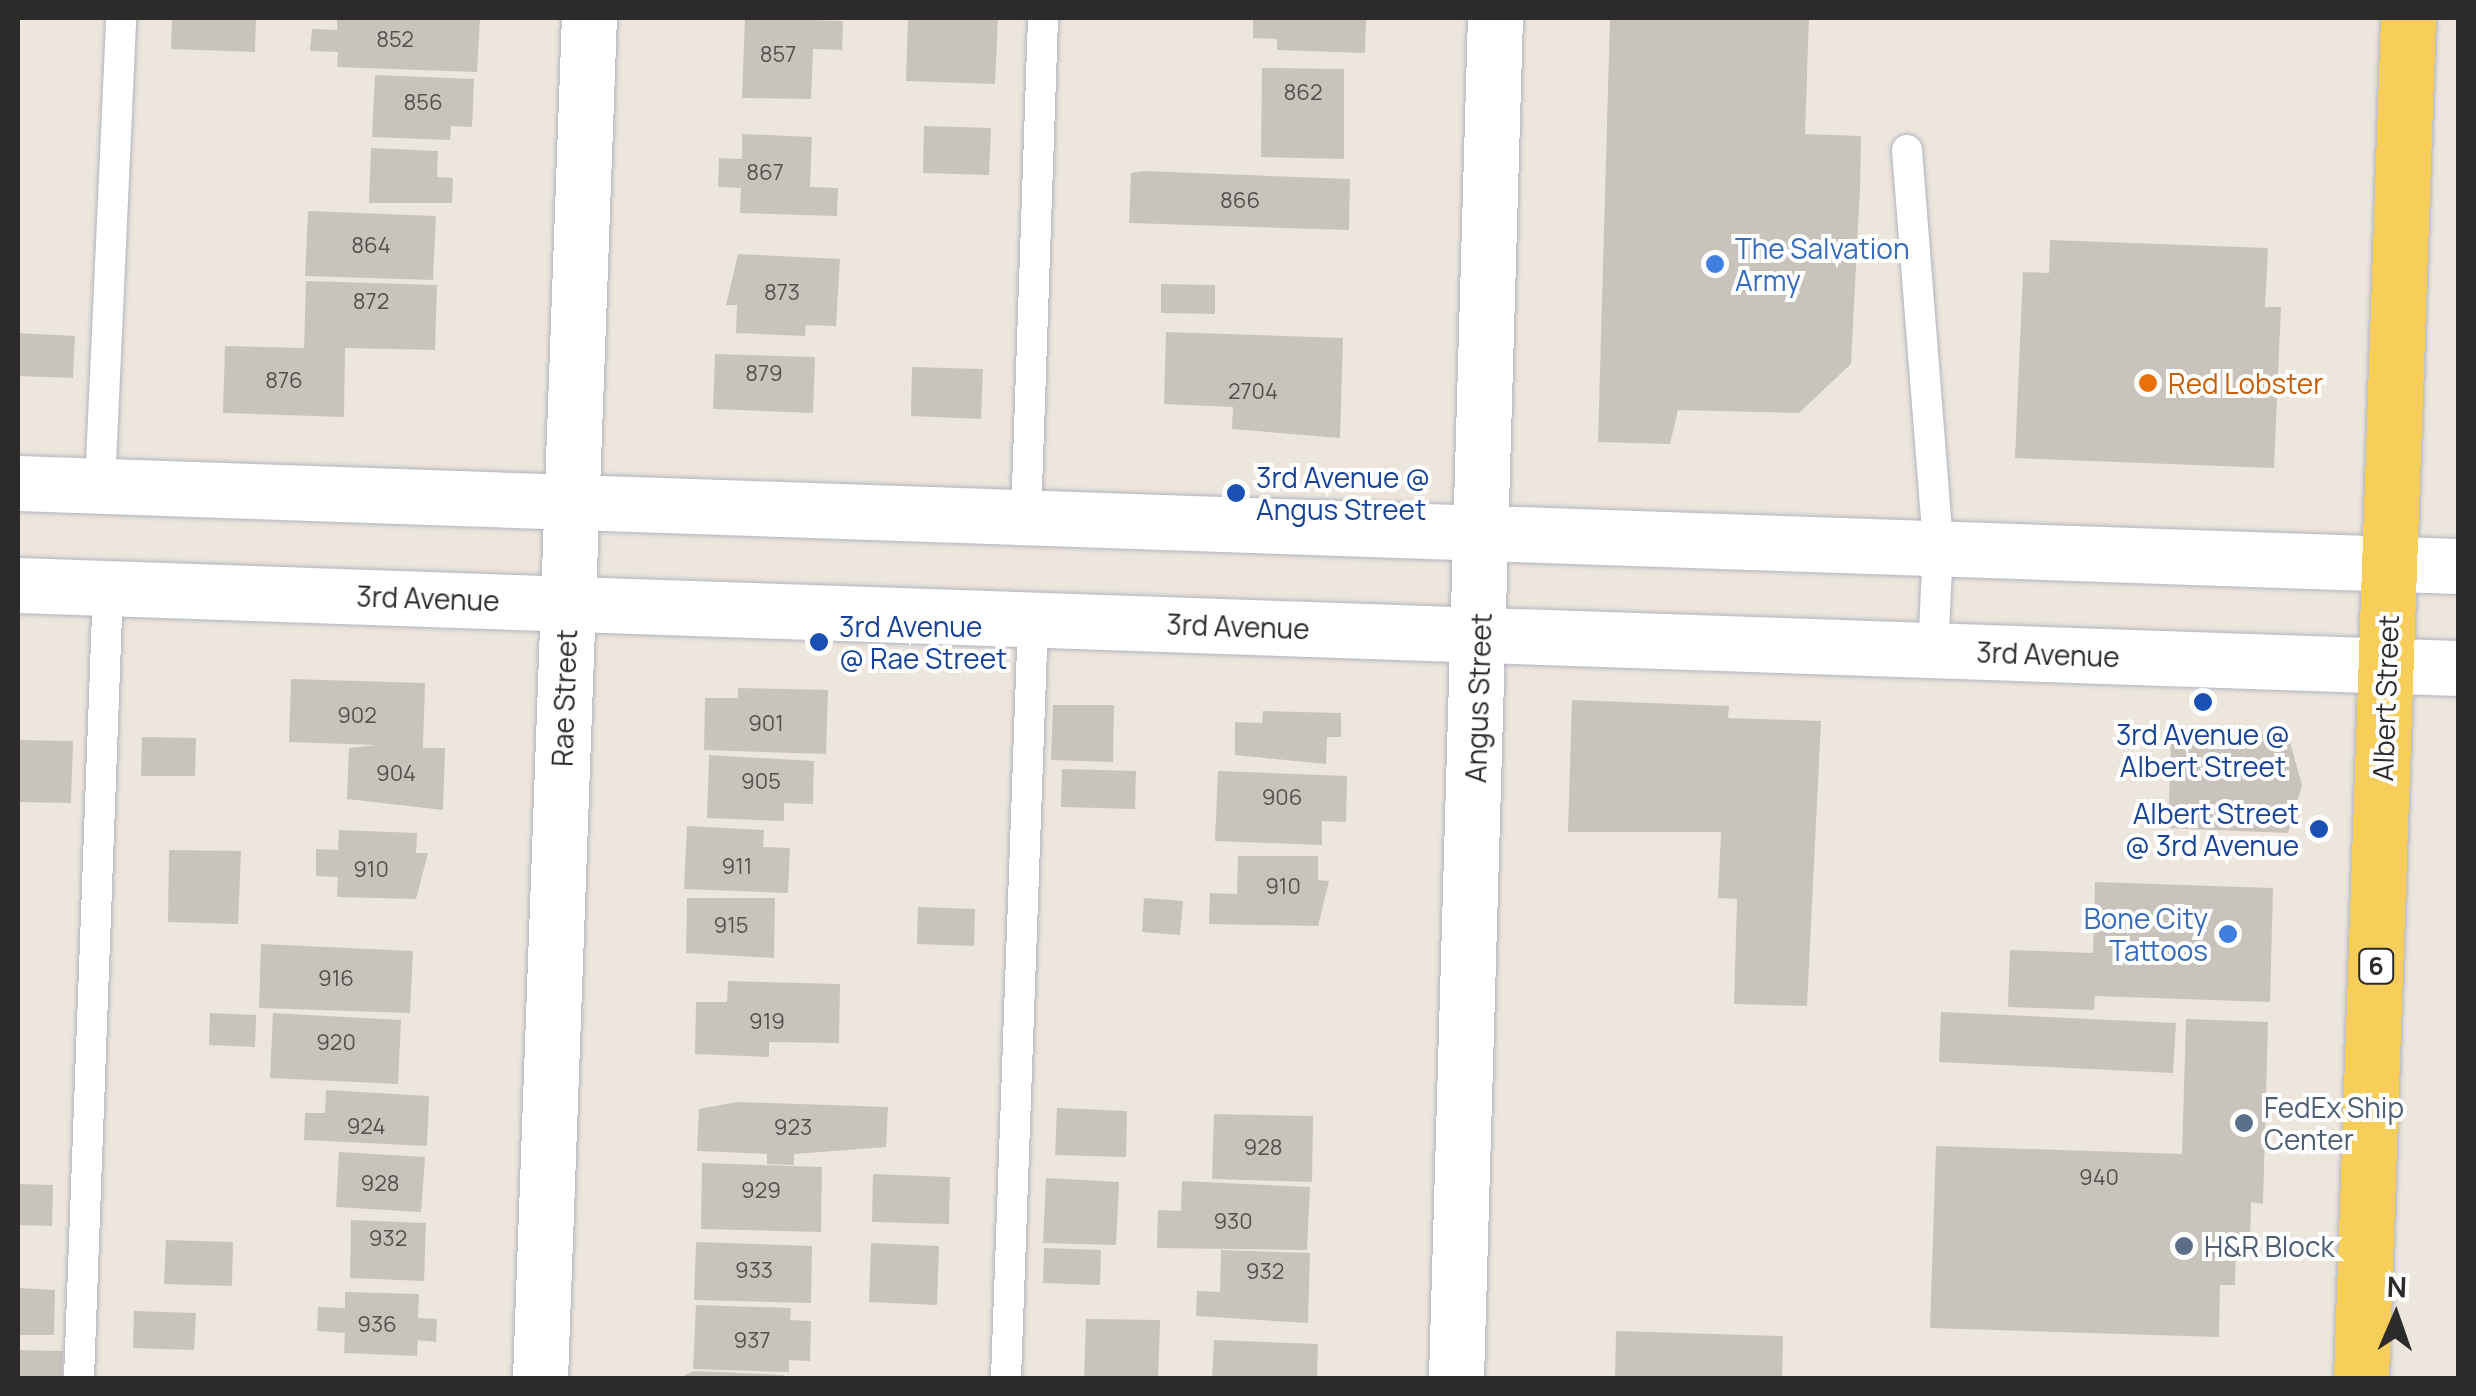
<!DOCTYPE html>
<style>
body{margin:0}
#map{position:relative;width:2476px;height:1396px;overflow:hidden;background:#ede6dd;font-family:Manrope,sans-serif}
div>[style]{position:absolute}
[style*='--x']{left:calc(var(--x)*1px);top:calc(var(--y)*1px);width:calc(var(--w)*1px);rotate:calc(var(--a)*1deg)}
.building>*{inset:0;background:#c9c4bb}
.roads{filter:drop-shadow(0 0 2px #b1b4bf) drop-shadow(0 0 2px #b1b4bf)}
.service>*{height:30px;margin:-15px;padding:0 15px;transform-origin:15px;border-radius:15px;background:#fff}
.minor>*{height:55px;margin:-27.5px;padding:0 27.5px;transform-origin:27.5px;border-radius:27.5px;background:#fff}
.primary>*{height:55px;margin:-27.5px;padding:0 27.5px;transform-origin:27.5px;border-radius:27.5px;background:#f6ce59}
.dots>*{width:28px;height:28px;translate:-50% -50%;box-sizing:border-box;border:5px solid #fff;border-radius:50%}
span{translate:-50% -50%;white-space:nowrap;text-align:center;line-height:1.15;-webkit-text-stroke:8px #fff;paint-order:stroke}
.number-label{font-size:22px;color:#52514f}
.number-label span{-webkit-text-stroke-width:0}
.shield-label span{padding:2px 8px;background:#fff;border:2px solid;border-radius:8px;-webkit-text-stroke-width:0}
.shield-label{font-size:25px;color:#2b2b2b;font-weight:700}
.shop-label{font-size:28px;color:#366cbe}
.left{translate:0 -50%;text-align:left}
.right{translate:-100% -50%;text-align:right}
.food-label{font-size:28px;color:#c56008}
.transit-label{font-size:28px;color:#164399}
.street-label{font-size:28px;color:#2b2b2b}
.service-label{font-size:28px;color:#4e5e75}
.frame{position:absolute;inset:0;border:20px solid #2b2b2b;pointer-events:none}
.north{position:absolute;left:2346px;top:1266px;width:100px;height:100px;-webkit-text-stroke:8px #fff;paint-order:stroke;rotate:2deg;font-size:28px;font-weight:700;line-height:40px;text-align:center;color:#2b2b2b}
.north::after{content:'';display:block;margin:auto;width:35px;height:45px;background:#2b2b2b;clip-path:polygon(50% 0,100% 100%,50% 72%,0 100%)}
</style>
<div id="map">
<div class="building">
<i style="clip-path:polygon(172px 18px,256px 18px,255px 52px,171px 49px)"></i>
<i style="clip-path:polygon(337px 18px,480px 18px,477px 72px,337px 67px,338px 52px,310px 51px,312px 29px,337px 30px)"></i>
<i style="clip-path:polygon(745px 18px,843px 21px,842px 50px,813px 49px,811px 99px,742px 98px)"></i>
<i style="clip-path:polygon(908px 18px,998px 18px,995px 84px,906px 81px)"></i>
<i style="clip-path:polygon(1253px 18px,1366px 18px,1365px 53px,1277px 50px,1277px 39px,1253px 38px)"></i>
<i style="clip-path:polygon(1610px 18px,1809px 18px,1805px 134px,1861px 136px,1860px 188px,1851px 364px,1799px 413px,1678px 410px,1670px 444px,1598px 442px)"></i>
<i style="clip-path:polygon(1262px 68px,1344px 69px,1344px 159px,1261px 157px)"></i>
<i style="clip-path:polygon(375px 75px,474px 79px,472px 127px,451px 126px,450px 140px,372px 137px)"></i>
<i style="clip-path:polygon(924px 126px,991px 128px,989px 175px,923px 173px)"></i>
<i style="clip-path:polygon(742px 134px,812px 137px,810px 187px,838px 188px,837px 216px,740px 213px,741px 188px,718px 187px,719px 158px,742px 159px)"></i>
<i style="clip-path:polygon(371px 148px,438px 151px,437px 177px,453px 178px,452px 203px,369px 203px)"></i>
<i style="clip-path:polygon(1144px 171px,1350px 179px,1349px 230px,1129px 223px,1131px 173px)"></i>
<i style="clip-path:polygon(308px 211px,436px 216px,433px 280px,305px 276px)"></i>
<i style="clip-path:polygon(2050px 240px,2268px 248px,2265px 307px,2281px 307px,2274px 468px,2015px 458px,2023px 272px,2049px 273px)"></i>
<i style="clip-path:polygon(738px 254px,840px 259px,836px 326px,806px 325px,805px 336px,736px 333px,737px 305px,726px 305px)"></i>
<i style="clip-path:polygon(306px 281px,437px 285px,435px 350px,345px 348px,344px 417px,223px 413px,225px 346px,304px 348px)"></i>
<i style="clip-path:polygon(1161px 284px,1215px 285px,1215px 314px,1161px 313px)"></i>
<i style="clip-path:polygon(1166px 332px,1343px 338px,1340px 438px,1232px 429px,1233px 407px,1164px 404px)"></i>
<i style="clip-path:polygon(18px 333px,75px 336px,73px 378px,18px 376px)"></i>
<i style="clip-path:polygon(715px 354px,815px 357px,813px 413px,713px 409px)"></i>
<i style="clip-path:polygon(912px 367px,983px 369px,981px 419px,911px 416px)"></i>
<i style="clip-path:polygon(291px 679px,425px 683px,423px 748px,445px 748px,443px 810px,347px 799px,349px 748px,377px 745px,289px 742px)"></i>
<i style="clip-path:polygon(738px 688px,828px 690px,826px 754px,704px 750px,705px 698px,738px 698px)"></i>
<i style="clip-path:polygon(1572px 700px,1729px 706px,1728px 718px,1821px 721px,1807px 1006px,1734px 1004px,1737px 899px,1718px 898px,1721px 832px,1568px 832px)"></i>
<i style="clip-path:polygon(1053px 705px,1114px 705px,1113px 762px,1051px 760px)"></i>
<i style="clip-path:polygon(1263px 711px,1341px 713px,1341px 737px,1327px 737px,1326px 764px,1235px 755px,1235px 722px,1262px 723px)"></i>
<i style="clip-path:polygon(2261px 734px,2288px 735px,2302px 785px,2288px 833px,2168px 828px,2171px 742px,2261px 745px)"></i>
<i style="clip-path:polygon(142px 737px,196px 738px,195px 776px,141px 776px)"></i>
<i style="clip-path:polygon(18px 740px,73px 741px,71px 803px,18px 802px)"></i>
<i style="clip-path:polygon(709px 755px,814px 761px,813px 804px,784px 803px,784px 821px,707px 818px)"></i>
<i style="clip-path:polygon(1062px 769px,1136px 771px,1135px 809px,1061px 807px)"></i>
<i style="clip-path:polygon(1218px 771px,1347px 776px,1346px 822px,1322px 821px,1322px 845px,1215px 841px)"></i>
<i style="clip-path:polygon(687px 826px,764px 830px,763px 847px,790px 848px,788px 893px,684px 889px)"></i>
<i style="clip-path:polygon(339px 830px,417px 833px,416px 853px,428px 853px,416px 899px,337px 897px,338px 877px,316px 876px,316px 849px,338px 850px)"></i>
<i style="clip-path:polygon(169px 850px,241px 851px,238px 924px,168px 922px)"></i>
<i style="clip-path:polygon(1238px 856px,1318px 856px,1318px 880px,1329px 881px,1318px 926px,1209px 924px,1210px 893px,1237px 894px)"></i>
<i style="clip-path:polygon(2095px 882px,2273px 888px,2270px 1002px,2095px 996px,2094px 1010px,2008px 1007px,2010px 950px,2093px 953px)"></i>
<i style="clip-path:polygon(687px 898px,775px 898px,774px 958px,686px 953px)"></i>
<i style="clip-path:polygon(1144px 898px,1183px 901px,1180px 935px,1142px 932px)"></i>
<i style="clip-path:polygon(918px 907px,975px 909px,974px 946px,917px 944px)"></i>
<i style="clip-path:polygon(261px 944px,413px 951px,410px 1013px,259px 1008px)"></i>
<i style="clip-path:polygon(728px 981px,840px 984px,839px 1043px,769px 1042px,769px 1057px,695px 1054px,696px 1002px,727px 1002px)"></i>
<i style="clip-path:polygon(1941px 1012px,2176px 1023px,2173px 1073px,1939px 1062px)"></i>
<i style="clip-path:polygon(210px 1013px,256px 1015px,255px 1047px,209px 1045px)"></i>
<i style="clip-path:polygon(273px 1013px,401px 1020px,398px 1084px,270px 1078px)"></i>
<i style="clip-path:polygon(2186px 1019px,2268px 1022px,2263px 1204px,2251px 1202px,2250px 1244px,2236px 1244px,2235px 1285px,2220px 1285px,2219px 1337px,1930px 1328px,1936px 1146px,2182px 1154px)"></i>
<i style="clip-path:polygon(326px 1090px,429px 1096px,427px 1146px,304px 1140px,305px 1113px,325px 1113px)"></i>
<i style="clip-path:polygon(737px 1102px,888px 1107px,886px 1147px,794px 1154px,794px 1165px,767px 1164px,767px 1154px,697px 1151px,699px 1109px)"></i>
<i style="clip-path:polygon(1057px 1108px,1127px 1111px,1126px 1157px,1055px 1155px)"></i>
<i style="clip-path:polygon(1214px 1114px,1313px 1116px,1312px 1182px,1212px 1179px)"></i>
<i style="clip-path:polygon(339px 1152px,425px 1157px,421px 1212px,336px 1207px)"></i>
<i style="clip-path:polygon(702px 1163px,822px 1167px,821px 1232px,701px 1229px)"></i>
<i style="clip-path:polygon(873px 1174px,950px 1177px,949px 1224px,872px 1222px)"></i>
<i style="clip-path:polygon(1046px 1178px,1119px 1182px,1116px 1245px,1043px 1243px)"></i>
<i style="clip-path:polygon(1182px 1181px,1310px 1187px,1307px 1250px,1157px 1248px,1158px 1210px,1181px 1211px)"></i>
<i style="clip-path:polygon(18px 1184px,53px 1185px,52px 1226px,18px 1225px)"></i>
<i style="clip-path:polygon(351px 1220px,426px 1223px,424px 1281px,350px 1278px)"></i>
<i style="clip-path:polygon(166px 1240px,233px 1242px,232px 1286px,164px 1284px)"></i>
<i style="clip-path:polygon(696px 1242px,812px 1246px,811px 1303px,694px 1300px)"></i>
<i style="clip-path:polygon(871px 1243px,939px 1246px,937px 1305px,869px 1302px)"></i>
<i style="clip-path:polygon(1044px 1248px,1101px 1250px,1100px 1285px,1043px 1283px)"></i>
<i style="clip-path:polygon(1221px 1250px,1310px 1253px,1308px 1323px,1196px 1316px,1197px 1291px,1220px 1292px)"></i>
<i style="clip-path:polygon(18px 1288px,55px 1290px,54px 1335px,18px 1335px)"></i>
<i style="clip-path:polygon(345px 1292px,419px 1294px,418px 1318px,437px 1319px,436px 1342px,418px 1340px,417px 1356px,344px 1353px,345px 1333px,317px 1331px,318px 1307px,345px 1308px)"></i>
<i style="clip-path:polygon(696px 1305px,791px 1308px,790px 1320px,811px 1321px,810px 1361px,789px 1360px,789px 1372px,693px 1369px)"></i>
<i style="clip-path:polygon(134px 1311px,196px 1313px,194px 1350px,133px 1348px)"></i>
<i style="clip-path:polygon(1086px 1319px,1160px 1320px,1158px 1378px,1084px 1378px)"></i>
<i style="clip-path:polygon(1616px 1331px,1783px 1336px,1782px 1378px,1615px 1378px)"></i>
<i style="clip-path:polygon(1214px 1340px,1318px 1344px,1317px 1378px,1212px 1378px)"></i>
<i style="clip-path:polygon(18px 1350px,63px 1351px,62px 1378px,18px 1378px)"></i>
<i style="clip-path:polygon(694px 1371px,784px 1375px,784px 1378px,679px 1378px)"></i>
</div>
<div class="roads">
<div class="service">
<i style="--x:1907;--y:150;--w:399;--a:85.5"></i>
<i style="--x:1938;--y:548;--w:103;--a:92.8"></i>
<i style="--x:100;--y:486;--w:468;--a:-87.4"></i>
<i style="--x:1026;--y:518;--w:500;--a:-88.05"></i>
<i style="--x:79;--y:1378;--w:791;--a:-87.9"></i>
<i style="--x:1006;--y:1378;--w:759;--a:-87.96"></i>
</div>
<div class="minor">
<i style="--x:18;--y:483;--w:2441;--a:1.95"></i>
<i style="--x:18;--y:585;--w:2441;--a:1.95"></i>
<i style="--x:540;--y:1378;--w:1361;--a:-87.94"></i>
<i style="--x:1456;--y:1378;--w:1361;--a:-88.36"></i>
</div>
<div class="primary">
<i style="--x:2361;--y:1378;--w:1361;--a:-88.02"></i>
</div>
</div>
<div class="dots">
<i style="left:1715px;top:264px;background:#3f7fe0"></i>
<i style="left:2148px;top:383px;background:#e8710a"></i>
<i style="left:1236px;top:493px;background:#1a4fb4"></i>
<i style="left:819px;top:642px;background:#1a4fb4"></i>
<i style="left:2203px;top:702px;background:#1a4fb4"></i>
<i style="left:2319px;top:829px;background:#1a4fb4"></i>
<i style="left:2228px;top:934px;background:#3f7fe0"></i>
<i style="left:2244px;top:1123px;background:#5c6f8a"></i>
<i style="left:2184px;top:1246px;background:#5c6f8a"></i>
</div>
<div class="number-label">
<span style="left:395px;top:40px">852</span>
<span style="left:778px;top:55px">857</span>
<span style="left:1303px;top:93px">862</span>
<span style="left:423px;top:103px">856</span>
<span style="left:765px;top:173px">867</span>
<span style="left:1240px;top:201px">866</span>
<span style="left:371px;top:246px">864</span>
<span style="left:782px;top:293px">873</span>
<span style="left:371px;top:302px">872</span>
<span style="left:764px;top:374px">879</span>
<span style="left:284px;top:381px">876</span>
<span style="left:1253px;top:392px">2704</span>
<span style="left:357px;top:716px">902</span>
<span style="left:766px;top:724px">901</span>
<span style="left:396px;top:774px">904</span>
<span style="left:761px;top:782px">905</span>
<span style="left:1282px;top:798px">906</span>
<span style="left:737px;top:867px">911</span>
<span style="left:371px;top:870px">910</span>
<span style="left:1283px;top:887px">910</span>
<span style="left:731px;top:926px">915</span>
<span style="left:336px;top:979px">916</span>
<span style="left:767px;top:1022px">919</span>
<span style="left:336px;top:1043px">920</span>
<span style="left:366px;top:1127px">924</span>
<span style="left:793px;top:1128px">923</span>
<span style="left:1263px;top:1148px">928</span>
<span style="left:2099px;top:1178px">940</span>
<span style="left:380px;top:1184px">928</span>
<span style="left:761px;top:1191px">929</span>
<span style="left:1233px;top:1222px">930</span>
<span style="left:388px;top:1239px">932</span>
<span style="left:754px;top:1271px">933</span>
<span style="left:1265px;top:1272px">932</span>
<span style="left:377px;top:1325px">936</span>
<span style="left:752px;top:1341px">937</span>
</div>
<div class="shield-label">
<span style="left:2376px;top:966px">6</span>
</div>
<div class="shop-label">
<span class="left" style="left:1735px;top:264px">The Salvation<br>Army</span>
<span class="right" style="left:2208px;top:934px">Bone City<br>Tattoos</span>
</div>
<div class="food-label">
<span class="left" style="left:2168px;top:383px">Red Lobster</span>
</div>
<div class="transit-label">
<span class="left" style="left:1256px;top:493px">3rd Avenue @<br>Angus Street</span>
<span class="left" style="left:839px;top:642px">3rd Avenue<br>@ Rae Street</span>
<span style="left:2203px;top:750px">3rd Avenue @<br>Albert Street</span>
<span class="right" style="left:2299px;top:829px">Albert Street<br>@ 3rd Avenue</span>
</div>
<div class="street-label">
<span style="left:428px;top:598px;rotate:2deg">3rd Avenue</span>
<span style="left:1238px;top:626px;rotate:2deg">3rd Avenue</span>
<span style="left:2048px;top:654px;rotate:2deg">3rd Avenue</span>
<span style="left:564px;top:698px;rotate:-88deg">Rae Street</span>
<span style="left:1478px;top:698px;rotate:-88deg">Angus Street</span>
<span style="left:2385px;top:698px;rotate:-88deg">Albert Street</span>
</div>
<div class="service-label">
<span class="left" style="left:2264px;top:1123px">FedEx Ship<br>Center</span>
<span class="left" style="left:2204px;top:1246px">H&amp;R Block</span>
</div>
<div class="frame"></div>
<div class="north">N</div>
</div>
